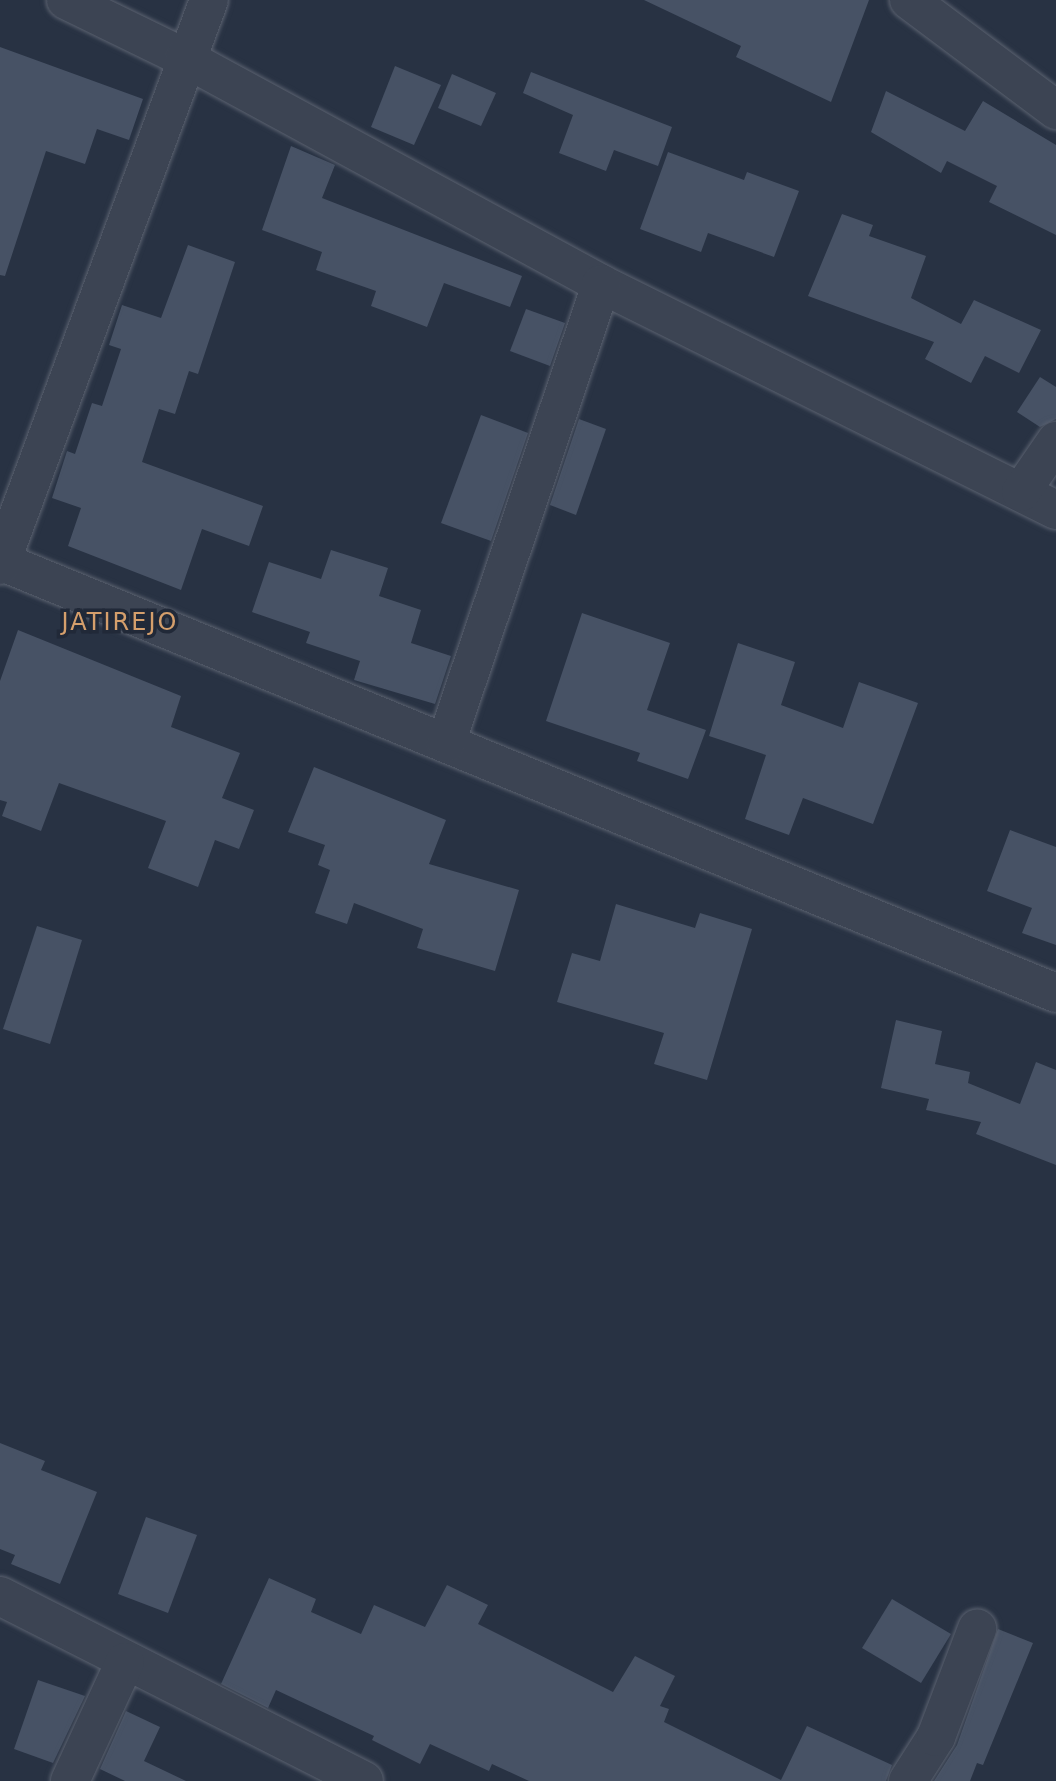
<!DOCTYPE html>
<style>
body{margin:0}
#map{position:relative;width:1056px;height:1781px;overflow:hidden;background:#283243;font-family:"DejaVu Sans",sans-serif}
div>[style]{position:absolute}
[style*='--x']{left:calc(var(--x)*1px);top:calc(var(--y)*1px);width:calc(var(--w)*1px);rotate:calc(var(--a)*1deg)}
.building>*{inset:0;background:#475265}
.roads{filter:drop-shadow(0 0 2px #5b6270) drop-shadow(0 0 2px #5b6270)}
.street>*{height:38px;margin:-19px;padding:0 19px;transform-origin:19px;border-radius:19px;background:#3c4453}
span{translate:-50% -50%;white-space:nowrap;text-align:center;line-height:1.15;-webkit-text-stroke:7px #212938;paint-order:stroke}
.quarter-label{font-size:24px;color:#d59f6c;letter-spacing:2px}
</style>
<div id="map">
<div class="building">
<i style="clip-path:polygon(644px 0,869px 0,831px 102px,736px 57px,741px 46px)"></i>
<i style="clip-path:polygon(0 47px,143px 99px,129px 140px,97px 129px,85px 164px,46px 151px,5px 276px,0 275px)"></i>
<i style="clip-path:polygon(395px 66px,441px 85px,414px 145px,371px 127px)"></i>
<i style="clip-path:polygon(531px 72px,672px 127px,658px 166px,614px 150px,606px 171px,559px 153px,573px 115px,523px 93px)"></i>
<i style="clip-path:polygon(452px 74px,496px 93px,481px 126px,438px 108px)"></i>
<i style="clip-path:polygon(886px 91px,965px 131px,983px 101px,1056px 145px,1056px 235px,989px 202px,997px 186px,947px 161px,941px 173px,871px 132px)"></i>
<i style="clip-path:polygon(291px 146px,335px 165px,322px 198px,522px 276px,510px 307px,444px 283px,427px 327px,371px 306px,376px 291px,316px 270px,322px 252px,262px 230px)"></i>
<i style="clip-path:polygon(668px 152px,744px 180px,747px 172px,799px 191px,774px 257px,708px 233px,701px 252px,640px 229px)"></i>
<i style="clip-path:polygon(842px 214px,873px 225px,869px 236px,926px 256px,911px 298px,961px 324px,974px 300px,1041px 330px,1019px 373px,985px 356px,971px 383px,925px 359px,934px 342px,808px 296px)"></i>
<i style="clip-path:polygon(188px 245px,235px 262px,198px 374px,189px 371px,175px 414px,159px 409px,142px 462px,263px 506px,249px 546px,202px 529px,181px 590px,68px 546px,81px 508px,52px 498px,67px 451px,75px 454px,92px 403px,102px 406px,121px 349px,109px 345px,122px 305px,161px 318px)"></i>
<i style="clip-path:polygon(526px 309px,565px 323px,550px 366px,510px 351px)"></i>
<i style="clip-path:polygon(1040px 377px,1056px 387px,1056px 419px,1040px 427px,1017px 412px)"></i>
<i style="clip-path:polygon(481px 415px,528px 433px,491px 541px,441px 523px)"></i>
<i style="clip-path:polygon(579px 419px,606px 429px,576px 515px,550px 505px)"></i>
<i style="clip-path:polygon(331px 550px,388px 568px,379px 596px,421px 610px,411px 643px,451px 656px,435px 704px,354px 680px,360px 661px,306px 643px,310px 632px,252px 612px,269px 562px,321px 579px)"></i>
<i style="clip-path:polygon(582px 613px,670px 643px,647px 710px,706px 730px,688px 779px,637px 761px,640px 753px,546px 721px)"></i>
<i style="clip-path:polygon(18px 630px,181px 696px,171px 727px,240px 753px,222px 798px,254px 810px,239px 849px,215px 840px,198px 887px,148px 868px,166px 821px,59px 783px,41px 831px,2px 816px,7px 802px,0 800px,0 681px)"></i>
<i style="clip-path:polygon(738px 643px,795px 662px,781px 705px,843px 728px,859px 682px,918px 703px,873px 824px,803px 798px,789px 835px,745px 819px,766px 755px,709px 736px)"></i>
<i style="clip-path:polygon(314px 767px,446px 820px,429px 864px,519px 890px,495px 971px,417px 948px,423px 929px,354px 903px,347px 924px,315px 913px,330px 870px,318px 865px,325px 845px,288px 832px)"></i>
<i style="clip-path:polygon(1010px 830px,1056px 847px,1056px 945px,1022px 933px,1032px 908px,987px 891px)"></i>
<i style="clip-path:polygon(616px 904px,695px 928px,700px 913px,752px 929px,707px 1080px,654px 1064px,664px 1033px,557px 1002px,572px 953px,600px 961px)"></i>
<i style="clip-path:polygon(37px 926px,82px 940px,50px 1044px,3px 1029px)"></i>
<i style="clip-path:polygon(896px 1020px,942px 1031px,935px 1064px,970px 1072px,968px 1083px,1020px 1104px,1036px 1062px,1056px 1070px,1056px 1165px,976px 1134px,981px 1122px,926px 1110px,929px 1099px,881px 1088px)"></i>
<i style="clip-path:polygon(0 1443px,45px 1461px,41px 1470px,97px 1492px,60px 1584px,11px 1564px,15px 1555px,0 1549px)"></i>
<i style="clip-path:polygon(146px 1517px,197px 1535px,168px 1613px,118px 1594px)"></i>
<i style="clip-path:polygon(269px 1578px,316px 1599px,311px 1612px,361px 1634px,374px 1605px,425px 1627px,447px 1585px,488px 1605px,478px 1624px,613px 1692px,635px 1656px,675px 1676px,660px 1706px,669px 1709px,664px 1722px,781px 1780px,807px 1726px,892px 1765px,886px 1781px,529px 1781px,492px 1764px,489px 1771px,430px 1744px,420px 1764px,372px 1740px,374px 1736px,276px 1690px,268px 1708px,221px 1684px)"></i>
<i style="clip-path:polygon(892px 1599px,951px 1634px,921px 1683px,862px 1648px)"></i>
<i style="clip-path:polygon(998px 1629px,1033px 1643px,983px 1765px,977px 1763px,970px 1781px,934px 1781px,957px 1745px)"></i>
<i style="clip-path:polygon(38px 1680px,85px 1696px,53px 1763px,14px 1749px)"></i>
<i style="clip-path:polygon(126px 1711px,160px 1727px,144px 1761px,186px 1781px,125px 1781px,100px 1769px)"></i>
</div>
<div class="roads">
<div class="street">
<i style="--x:66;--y:0;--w:132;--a:26"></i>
<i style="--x:185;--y:58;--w:473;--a:28.5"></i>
<i style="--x:601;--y:284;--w:508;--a:26.41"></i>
<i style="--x:909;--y:0;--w:184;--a:36.8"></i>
<i style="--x:1021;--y:492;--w:62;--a:-55.5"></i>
<i style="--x:0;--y:561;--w:1141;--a:22.25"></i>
<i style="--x:0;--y:565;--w:602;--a:-69.7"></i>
<i style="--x:446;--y:743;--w:484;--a:-71.3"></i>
<i style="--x:0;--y:1596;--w:408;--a:26.9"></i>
<i style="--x:70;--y:1781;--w:131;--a:-65.2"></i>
<i style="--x:908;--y:1781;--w:52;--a:-57.5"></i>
<i style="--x:936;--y:1737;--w:116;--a:-69.2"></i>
</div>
</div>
<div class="quarter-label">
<span style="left:120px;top:623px">JATIREJO</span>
</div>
</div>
